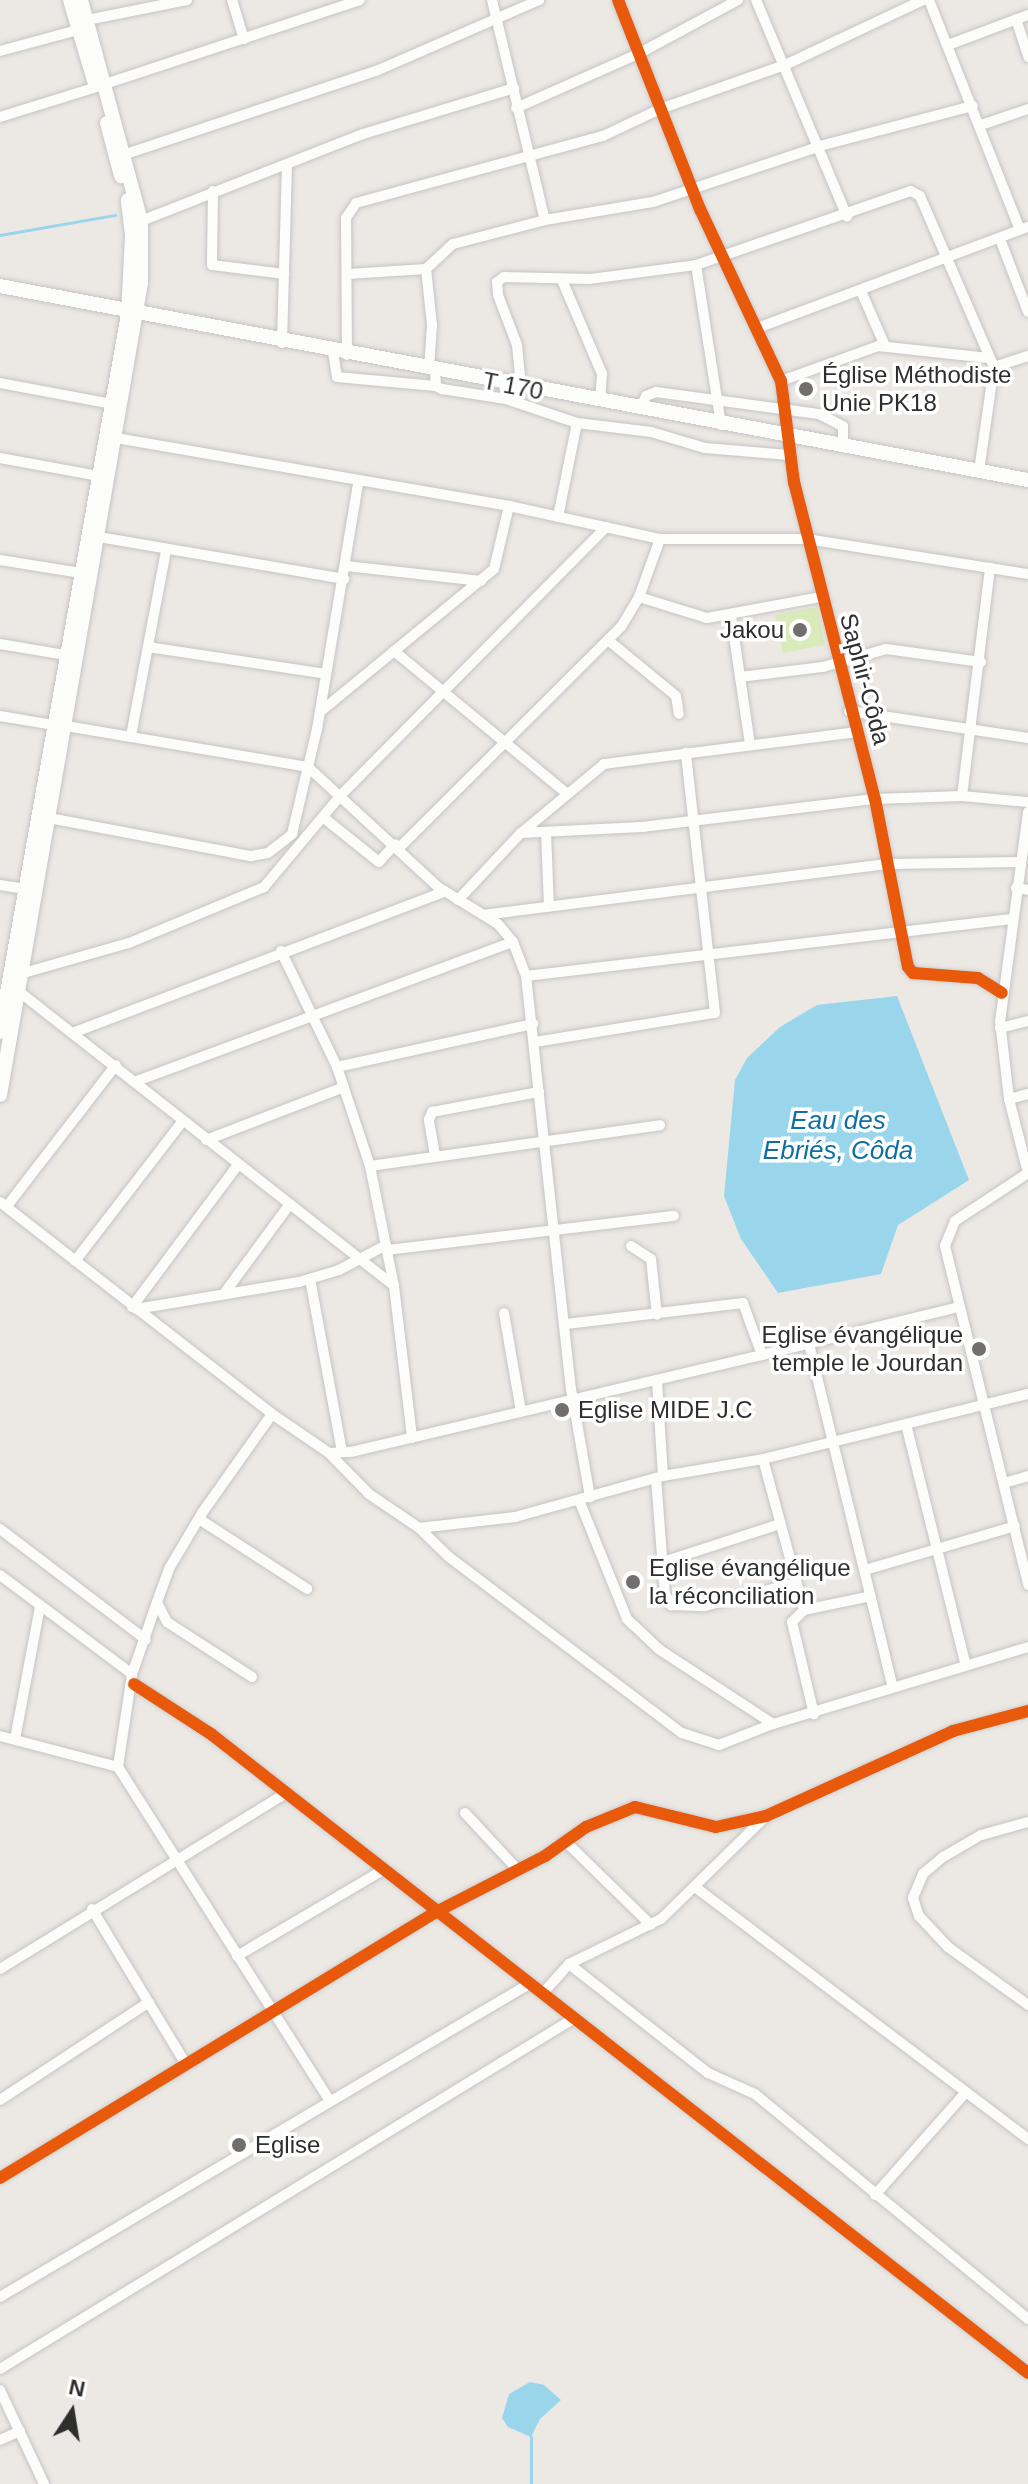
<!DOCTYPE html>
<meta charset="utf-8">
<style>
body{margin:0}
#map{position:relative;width:1028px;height:2484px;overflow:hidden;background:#ece8e4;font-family:Helvetica,sans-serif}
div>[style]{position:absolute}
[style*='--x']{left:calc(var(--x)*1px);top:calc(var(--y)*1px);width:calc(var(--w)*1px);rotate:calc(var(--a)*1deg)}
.pitch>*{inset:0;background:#d9eabb}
.water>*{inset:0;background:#99d6ec}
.stream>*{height:3px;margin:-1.5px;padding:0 1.5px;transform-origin:1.5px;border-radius:1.5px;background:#99d6ec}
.roads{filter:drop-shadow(0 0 2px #c5c4c5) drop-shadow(0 0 2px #c5c4c5)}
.street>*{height:10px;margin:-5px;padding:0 5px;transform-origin:5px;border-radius:5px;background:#fcfcfb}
.secondary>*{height:14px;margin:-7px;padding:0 7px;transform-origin:7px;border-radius:7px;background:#fcfcfb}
.cycleway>*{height:12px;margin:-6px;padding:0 6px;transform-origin:6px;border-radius:6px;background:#e8590c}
.dots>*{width:22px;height:22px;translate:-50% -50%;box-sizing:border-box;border:4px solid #fff;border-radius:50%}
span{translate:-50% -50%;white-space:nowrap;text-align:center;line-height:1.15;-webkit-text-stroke:7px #fff;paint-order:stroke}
.poi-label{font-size:24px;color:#2e2e2e}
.left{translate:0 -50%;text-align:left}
.right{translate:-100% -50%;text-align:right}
.street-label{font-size:24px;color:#2e2e2e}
.water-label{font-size:26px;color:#0d6fa3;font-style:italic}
.north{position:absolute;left:32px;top:2372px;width:80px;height:80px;-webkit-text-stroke:6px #fff;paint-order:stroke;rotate:12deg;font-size:22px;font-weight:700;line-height:32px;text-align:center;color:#2e2e2e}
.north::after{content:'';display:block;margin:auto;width:28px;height:36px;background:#2e2e2e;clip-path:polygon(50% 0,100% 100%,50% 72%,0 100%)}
</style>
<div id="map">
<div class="pitch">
<i style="clip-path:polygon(817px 607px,825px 645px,783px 653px,775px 615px)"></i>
</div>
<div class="water">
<i style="clip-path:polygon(897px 996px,969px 1180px,898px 1225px,881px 1274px,778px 1293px,741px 1239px,724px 1196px,735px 1080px,747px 1058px,780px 1027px,817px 1005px)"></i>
<i style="clip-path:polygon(530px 2382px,544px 2385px,561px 2400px,540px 2419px,531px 2437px,508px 2427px,502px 2418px,509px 2394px)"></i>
</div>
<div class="stream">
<i style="--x:0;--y:235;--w:117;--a:-9.9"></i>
<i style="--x:531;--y:2437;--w:47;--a:90"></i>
</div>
<div class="roads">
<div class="street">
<i style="--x:232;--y:0;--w:41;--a:72.9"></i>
<i style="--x:492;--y:0;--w:226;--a:76.5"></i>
<i style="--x:618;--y:0;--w:225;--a:68.6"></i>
<i style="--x:700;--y:209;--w:190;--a:64.8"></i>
<i style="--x:781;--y:381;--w:102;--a:82.7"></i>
<i style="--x:794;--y:482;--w:327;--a:75.7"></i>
<i style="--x:875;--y:799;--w:171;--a:78.9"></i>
<i style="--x:908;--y:967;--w:8;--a:50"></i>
<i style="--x:913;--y:973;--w:65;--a:4.4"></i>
<i style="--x:978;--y:978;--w:28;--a:32"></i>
<i style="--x:756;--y:0;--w:235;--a:67.2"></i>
<i style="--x:929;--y:0;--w:247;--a:68.4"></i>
<i style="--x:1016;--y:19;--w:40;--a:72"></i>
<i style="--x:87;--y:20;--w:102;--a:-11.3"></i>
<i style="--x:948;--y:45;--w:85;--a:-20.6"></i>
<i style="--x:0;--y:51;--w:81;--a:-15.1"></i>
<i style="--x:105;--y:84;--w:268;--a:-18.2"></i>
<i style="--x:516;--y:108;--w:133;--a:-23.9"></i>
<i style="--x:638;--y:54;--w:114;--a:-28.4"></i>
<i style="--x:0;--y:117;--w:102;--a:-17.2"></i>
<i style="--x:981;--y:125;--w:50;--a:-18.8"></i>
<i style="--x:126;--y:154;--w:263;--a:-18.4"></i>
<i style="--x:376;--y:71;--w:178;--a:-23.5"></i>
<i style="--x:213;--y:191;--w:74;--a:90.8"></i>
<i style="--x:212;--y:265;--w:73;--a:7.1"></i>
<i style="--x:141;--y:221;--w:238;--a:-21.4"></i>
<i style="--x:363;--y:134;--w:158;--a:-16.9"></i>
<i style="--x:1000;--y:239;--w:78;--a:69"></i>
<i style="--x:696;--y:265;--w:162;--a:81.1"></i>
<i style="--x:348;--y:274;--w:78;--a:-3.7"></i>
<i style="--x:562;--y:280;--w:102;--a:66.9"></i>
<i style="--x:602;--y:374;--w:27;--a:94"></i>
<i style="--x:861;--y:291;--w:60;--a:66.4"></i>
<i style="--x:760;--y:327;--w:286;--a:-20.5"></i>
<i style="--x:282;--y:343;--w:177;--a:-88.4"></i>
<i style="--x:333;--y:352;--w:25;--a:81"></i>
<i style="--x:337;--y:377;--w:99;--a:5.2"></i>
<i style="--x:347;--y:355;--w:137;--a:-90.4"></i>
<i style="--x:346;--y:218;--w:18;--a:-56"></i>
<i style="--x:356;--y:203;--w:256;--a:-15.2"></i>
<i style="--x:603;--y:136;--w:63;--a:-25.3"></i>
<i style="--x:660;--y:109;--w:133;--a:-19.4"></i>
<i style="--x:785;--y:65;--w:153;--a:-25.2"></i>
<i style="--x:429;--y:369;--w:44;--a:-86.1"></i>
<i style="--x:432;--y:325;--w:56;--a:-96.1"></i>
<i style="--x:426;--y:269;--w:37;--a:-43"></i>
<i style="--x:453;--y:244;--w:95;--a:-14.6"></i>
<i style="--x:545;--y:220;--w:109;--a:-9.5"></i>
<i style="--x:653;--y:202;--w:176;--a:-18.5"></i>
<i style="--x:820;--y:146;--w:158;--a:-14.7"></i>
<i style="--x:435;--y:371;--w:15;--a:86"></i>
<i style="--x:436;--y:386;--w:7;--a:27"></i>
<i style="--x:442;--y:389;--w:65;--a:8.9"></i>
<i style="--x:781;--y:381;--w:103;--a:-19.8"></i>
<i style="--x:878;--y:346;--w:111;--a:6.2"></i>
<i style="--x:0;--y:383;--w:114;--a:10.6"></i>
<i style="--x:504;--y:384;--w:15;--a:82"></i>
<i style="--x:506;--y:399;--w:75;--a:18.7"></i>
<i style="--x:521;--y:387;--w:42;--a:-95.4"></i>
<i style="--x:517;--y:345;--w:53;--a:-110.8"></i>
<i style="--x:498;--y:295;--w:13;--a:-94"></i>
<i style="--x:497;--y:282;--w:9;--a:-36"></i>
<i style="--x:504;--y:277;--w:86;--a:1.3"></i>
<i style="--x:590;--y:279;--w:107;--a:-7.5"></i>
<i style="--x:696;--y:265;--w:227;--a:-19"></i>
<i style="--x:911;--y:191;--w:10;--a:29"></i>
<i style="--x:920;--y:196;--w:186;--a:66.6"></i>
<i style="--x:640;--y:409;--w:14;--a:-65"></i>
<i style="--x:646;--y:396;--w:11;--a:-22"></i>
<i style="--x:656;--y:392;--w:164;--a:7.7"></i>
<i style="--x:819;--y:414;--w:27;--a:27"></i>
<i style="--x:843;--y:426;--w:21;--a:90"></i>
<i style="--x:116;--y:438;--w:399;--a:9.8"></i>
<i style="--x:509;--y:506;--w:155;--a:12.3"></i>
<i style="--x:660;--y:539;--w:147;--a:0"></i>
<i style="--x:807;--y:539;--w:224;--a:9"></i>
<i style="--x:0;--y:458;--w:101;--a:10.3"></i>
<i style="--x:979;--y:471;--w:105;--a:-81.8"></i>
<i style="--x:994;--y:367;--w:36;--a:-18"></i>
<i style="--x:558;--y:517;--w:96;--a:-78.6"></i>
<i style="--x:577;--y:423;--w:75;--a:6.9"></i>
<i style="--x:651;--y:432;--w:56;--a:16.5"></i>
<i style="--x:705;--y:448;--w:84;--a:4.8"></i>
<i style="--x:99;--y:537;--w:249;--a:9.7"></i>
<i style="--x:0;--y:560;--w:82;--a:9.1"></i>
<i style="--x:346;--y:566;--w:136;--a:6.3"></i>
<i style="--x:639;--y:597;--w:71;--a:17.2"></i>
<i style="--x:707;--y:618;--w:115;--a:-10.5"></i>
<i style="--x:731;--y:616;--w:129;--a:81.6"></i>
<i style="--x:608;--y:640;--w:88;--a:39.5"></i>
<i style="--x:676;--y:696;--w:18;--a:81"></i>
<i style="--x:0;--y:644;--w:67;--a:9.5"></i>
<i style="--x:148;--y:647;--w:180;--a:8.6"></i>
<i style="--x:394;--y:651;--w:223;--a:39.5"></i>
<i style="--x:740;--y:677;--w:84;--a:-6.9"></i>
<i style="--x:823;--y:667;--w:66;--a:-15.9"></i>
<i style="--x:886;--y:649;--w:96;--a:7.8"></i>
<i style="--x:849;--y:711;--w:181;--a:8.6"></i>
<i style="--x:320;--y:712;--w:225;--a:-39.4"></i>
<i style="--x:494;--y:569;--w:65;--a:-76.6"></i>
<i style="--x:0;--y:716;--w:55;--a:9.5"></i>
<i style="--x:66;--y:726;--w:245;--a:9.6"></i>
<i style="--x:308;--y:767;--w:177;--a:42.7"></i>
<i style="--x:438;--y:887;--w:70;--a:31.7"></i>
<i style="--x:498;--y:924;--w:23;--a:50"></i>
<i style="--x:513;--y:942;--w:36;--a:69"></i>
<i style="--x:526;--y:976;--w:415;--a:83.8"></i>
<i style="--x:571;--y:1389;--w:110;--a:80"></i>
<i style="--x:131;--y:736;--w:189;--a:-79.3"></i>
<i style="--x:962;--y:796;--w:230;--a:-83"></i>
<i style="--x:1028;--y:812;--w:211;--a:97.6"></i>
<i style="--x:1000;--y:1021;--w:79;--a:83.4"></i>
<i style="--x:1009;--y:1099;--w:76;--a:75.6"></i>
<i style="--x:49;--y:818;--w:206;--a:10.7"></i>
<i style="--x:251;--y:856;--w:17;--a:-10"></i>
<i style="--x:268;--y:853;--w:31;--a:-38"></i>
<i style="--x:292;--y:834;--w:108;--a:-76.6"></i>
<i style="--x:317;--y:729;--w:249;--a:-80.5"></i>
<i style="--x:324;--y:818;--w:70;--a:38.7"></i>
<i style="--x:379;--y:862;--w:24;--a:-48"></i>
<i style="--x:546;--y:832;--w:74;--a:87.7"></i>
<i style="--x:521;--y:833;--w:121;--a:-2.8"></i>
<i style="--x:642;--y:827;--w:235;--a:-6.9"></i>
<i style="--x:875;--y:799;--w:87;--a:-2"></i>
<i style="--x:962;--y:796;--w:66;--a:5.2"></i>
<i style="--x:399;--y:848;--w:313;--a:-44.9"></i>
<i style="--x:621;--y:627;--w:35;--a:-59"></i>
<i style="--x:639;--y:597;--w:62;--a:-70.1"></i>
<i style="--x:0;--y:885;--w:24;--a:9"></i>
<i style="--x:1016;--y:888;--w:12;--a:9"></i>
<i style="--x:458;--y:900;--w:92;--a:-46.8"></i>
<i style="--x:521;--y:833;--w:108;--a:-39.7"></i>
<i style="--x:604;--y:764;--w:254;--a:-7.2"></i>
<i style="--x:483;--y:915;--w:409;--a:-7.2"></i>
<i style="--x:889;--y:864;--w:131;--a:-0.9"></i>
<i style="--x:281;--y:951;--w:129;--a:64.2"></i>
<i style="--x:337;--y:1067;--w:104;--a:71.6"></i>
<i style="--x:370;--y:1166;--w:122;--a:78.7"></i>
<i style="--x:394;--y:1286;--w:153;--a:83.2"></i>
<i style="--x:20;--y:974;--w:113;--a:-15.9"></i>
<i style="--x:129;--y:943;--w:146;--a:-22.5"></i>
<i style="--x:264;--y:887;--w:120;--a:-50.1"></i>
<i style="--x:341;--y:795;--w:377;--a:-45.3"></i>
<i style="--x:526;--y:976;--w:487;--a:-6.7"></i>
<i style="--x:17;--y:990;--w:479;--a:38.1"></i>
<i style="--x:1000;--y:1028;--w:29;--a:-14"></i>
<i style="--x:75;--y:1032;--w:395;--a:-20.8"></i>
<i style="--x:535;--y:1042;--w:182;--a:-9.2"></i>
<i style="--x:715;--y:1013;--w:262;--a:-96.4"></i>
<i style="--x:337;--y:1067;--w:201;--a:-12.4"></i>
<i style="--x:134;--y:1082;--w:404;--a:-20.3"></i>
<i style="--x:1009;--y:1099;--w:20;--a:-15"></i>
<i style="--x:206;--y:1140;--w:148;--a:-21"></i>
<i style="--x:435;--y:1155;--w:36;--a:-100"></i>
<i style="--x:429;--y:1120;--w:9;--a:-69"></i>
<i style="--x:432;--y:1112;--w:109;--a:-10.6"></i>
<i style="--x:370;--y:1166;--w:293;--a:-8"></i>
<i style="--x:1028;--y:1173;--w:87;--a:146.7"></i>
<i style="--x:955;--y:1221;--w:27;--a:112"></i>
<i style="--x:945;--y:1246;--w:349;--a:76.2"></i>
<i style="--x:0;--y:1202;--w:345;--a:37.9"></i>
<i style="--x:7;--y:1206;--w:178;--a:-52.3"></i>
<i style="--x:631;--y:1246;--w:24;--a:33"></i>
<i style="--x:651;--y:1259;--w:56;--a:83.9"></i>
<i style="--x:387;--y:1250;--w:289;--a:-6.8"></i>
<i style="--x:75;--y:1261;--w:175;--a:-52.4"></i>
<i style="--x:310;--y:1279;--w:176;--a:79.5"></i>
<i style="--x:226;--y:1291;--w:108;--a:-53.7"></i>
<i style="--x:132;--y:1307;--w:177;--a:-53.3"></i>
<i style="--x:136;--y:1309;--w:165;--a:-9.4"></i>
<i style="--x:299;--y:1282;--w:42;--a:-16.7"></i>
<i style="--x:339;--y:1270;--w:53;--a:-28"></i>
<i style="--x:504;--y:1313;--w:99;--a:80.2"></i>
<i style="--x:809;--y:1344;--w:351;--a:76.3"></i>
<i style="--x:762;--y:1355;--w:203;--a:-13.7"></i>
<i style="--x:657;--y:1381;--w:95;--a:86.4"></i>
<i style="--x:906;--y:1424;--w:246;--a:76.1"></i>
<i style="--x:329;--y:1453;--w:57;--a:45.7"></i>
<i style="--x:369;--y:1494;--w:60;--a:34.2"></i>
<i style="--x:419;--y:1528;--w:97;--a:-6.5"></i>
<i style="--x:515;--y:1517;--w:154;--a:-15.5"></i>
<i style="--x:663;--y:1476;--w:101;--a:-9.6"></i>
<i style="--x:763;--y:1459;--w:273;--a:-13.8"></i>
<i style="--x:763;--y:1459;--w:156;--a:74.8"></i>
<i style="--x:804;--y:1610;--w:17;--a:135"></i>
<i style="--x:792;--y:1622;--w:95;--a:76.6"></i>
<i style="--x:656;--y:1478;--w:116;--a:85.6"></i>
<i style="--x:665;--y:1594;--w:13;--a:61"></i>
<i style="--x:671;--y:1605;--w:34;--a:2"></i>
<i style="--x:705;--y:1606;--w:94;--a:-14.2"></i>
<i style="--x:1004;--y:1483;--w:25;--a:-16"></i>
<i style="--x:579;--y:1500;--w:128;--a:68"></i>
<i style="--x:627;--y:1619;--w:45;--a:43.2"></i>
<i style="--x:660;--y:1650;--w:135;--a:33.2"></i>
<i style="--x:773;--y:1724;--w:266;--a:-16.8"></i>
<i style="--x:199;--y:1519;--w:129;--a:32.9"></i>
<i style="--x:419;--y:1528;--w:42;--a:44"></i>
<i style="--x:449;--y:1557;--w:292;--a:37.1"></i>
<i style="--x:682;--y:1733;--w:39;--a:18"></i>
<i style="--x:719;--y:1745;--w:58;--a:-21.3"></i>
<i style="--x:0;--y:1529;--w:183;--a:37.2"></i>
<i style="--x:663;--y:1562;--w:123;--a:-18"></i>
<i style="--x:865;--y:1570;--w:156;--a:-16.3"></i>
<i style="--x:0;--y:1575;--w:165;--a:36.9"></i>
<i style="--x:157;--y:1602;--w:76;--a:109.1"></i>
<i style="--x:132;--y:1674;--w:94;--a:98.6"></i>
<i style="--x:118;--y:1767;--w:396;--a:57.6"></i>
<i style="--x:804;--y:1610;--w:68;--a:-11.8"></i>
<i style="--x:252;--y:1677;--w:101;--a:-147.1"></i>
<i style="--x:167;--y:1622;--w:22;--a:-117"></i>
<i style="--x:157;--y:1602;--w:37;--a:-70"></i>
<i style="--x:170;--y:1567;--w:63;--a:-59.3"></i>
<i style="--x:202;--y:1513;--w:121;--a:-54.7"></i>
<i style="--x:272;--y:1414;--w:69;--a:34.4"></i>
<i style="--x:329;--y:1453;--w:22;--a:-3"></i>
<i style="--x:351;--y:1452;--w:422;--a:-13.3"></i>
<i style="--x:762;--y:1355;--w:55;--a:-110.1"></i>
<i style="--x:743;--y:1303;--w:178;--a:173.2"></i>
<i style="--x:134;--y:1684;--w:92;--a:33"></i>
<i style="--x:211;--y:1734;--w:1037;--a:38.03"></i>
<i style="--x:0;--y:1736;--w:122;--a:14.7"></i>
<i style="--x:15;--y:1739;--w:134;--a:-79.3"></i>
<i style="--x:465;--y:1813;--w:76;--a:47.1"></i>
<i style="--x:1028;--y:1822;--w:49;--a:164.5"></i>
<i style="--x:981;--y:1835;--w:44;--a:149.9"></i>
<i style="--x:943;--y:1857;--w:26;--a:140"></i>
<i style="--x:923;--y:1874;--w:26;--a:113"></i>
<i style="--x:913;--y:1898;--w:19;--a:72"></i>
<i style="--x:919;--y:1916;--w:42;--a:46.9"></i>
<i style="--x:948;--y:1947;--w:99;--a:35.9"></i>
<i style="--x:565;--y:1841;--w:120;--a:44.3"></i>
<i style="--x:695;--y:1887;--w:418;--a:37.1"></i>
<i style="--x:92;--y:1909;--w:181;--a:58.8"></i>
<i style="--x:237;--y:1956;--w:169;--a:-30.5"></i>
<i style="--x:569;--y:1964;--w:177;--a:38.1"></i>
<i style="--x:708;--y:2073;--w:51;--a:24.1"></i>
<i style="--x:755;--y:2094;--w:354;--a:39.5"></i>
<i style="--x:0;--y:1969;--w:334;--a:-31.6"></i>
<i style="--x:543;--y:1993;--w:39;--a:-48"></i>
<i style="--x:569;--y:1964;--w:102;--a:-26.1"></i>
<i style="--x:661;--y:1919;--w:146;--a:-44.4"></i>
<i style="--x:0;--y:2100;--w:178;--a:-33.3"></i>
<i style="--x:0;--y:2178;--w:511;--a:-31.39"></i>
<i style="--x:436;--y:1912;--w:123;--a:-27.2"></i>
<i style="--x:545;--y:1856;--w:50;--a:-35.3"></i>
<i style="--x:586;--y:1827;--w:53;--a:-22.2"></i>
<i style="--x:635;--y:1807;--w:83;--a:13.9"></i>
<i style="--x:716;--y:1827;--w:51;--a:-12.4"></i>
<i style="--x:766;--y:1816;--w:205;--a:-24.4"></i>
<i style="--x:953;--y:1731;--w:78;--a:-14.9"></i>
<i style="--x:875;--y:2195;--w:137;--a:-48.5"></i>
<i style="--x:0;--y:2297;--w:615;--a:-30.61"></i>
<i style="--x:0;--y:2369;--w:671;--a:-31.42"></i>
<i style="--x:0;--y:2390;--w:104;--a:64.9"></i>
<i style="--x:0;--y:2440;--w:22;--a:-24"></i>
</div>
<div class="secondary">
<i style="--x:70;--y:0;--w:88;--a:73.4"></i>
<i style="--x:107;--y:123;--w:55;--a:75.2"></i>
<i style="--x:0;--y:286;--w:1046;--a:10.69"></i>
<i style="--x:0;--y:1032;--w:729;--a:-79.89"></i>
<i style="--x:128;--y:314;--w:79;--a:-87.1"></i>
<i style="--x:132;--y:235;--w:35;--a:-97"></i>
<i style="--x:0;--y:1095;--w:824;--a:-80.15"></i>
<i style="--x:141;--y:283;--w:62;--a:-90"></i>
<i style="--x:141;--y:221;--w:229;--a:-105.2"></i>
</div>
</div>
<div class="cycleway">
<i style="--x:618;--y:0;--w:225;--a:68.6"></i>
<i style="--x:700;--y:209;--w:190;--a:64.8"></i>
<i style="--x:781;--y:381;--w:102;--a:82.7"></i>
<i style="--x:794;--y:482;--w:327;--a:75.7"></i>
<i style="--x:875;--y:799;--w:171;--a:78.9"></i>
<i style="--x:908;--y:967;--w:8;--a:50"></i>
<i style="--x:913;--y:973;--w:65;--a:4.4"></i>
<i style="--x:978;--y:978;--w:28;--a:32"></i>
<i style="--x:134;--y:1684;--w:92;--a:33"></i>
<i style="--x:211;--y:1734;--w:1037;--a:38.03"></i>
<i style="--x:0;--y:2178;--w:511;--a:-31.39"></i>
<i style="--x:436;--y:1912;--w:123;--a:-27.2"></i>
<i style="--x:545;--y:1856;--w:50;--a:-35.3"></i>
<i style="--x:586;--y:1827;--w:53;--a:-22.2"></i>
<i style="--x:635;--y:1807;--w:83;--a:13.9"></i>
<i style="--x:716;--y:1827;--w:51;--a:-12.4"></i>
<i style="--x:766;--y:1816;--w:205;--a:-24.4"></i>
<i style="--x:953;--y:1731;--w:78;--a:-14.9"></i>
</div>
<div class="dots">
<i style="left:806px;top:389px;background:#706f6e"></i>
<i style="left:800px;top:630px;background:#706f6e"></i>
<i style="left:979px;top:1349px;background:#706f6e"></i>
<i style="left:562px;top:1410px;background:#706f6e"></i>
<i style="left:633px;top:1582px;background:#706f6e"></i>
<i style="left:239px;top:2145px;background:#706f6e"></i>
</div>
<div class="poi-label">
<span class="left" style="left:822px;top:389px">Église Méthodiste<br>Unie PK18</span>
<span class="right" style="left:784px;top:630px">Jakou</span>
<span class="right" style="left:963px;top:1349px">Eglise évangélique<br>temple le Jourdan</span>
<span class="left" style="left:578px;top:1410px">Eglise MIDE J.C</span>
<span class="left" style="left:649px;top:1582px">Eglise évangélique<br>la réconciliation</span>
<span class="left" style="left:255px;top:2145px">Eglise</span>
</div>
<div class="street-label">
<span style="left:513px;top:386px;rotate:11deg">T 170</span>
<span style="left:865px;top:679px;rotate:75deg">Saphir-Côda</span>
</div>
<div class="water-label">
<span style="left:838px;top:1136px">Eau des<br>Ebriés, Côda</span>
</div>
<div class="north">N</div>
</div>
